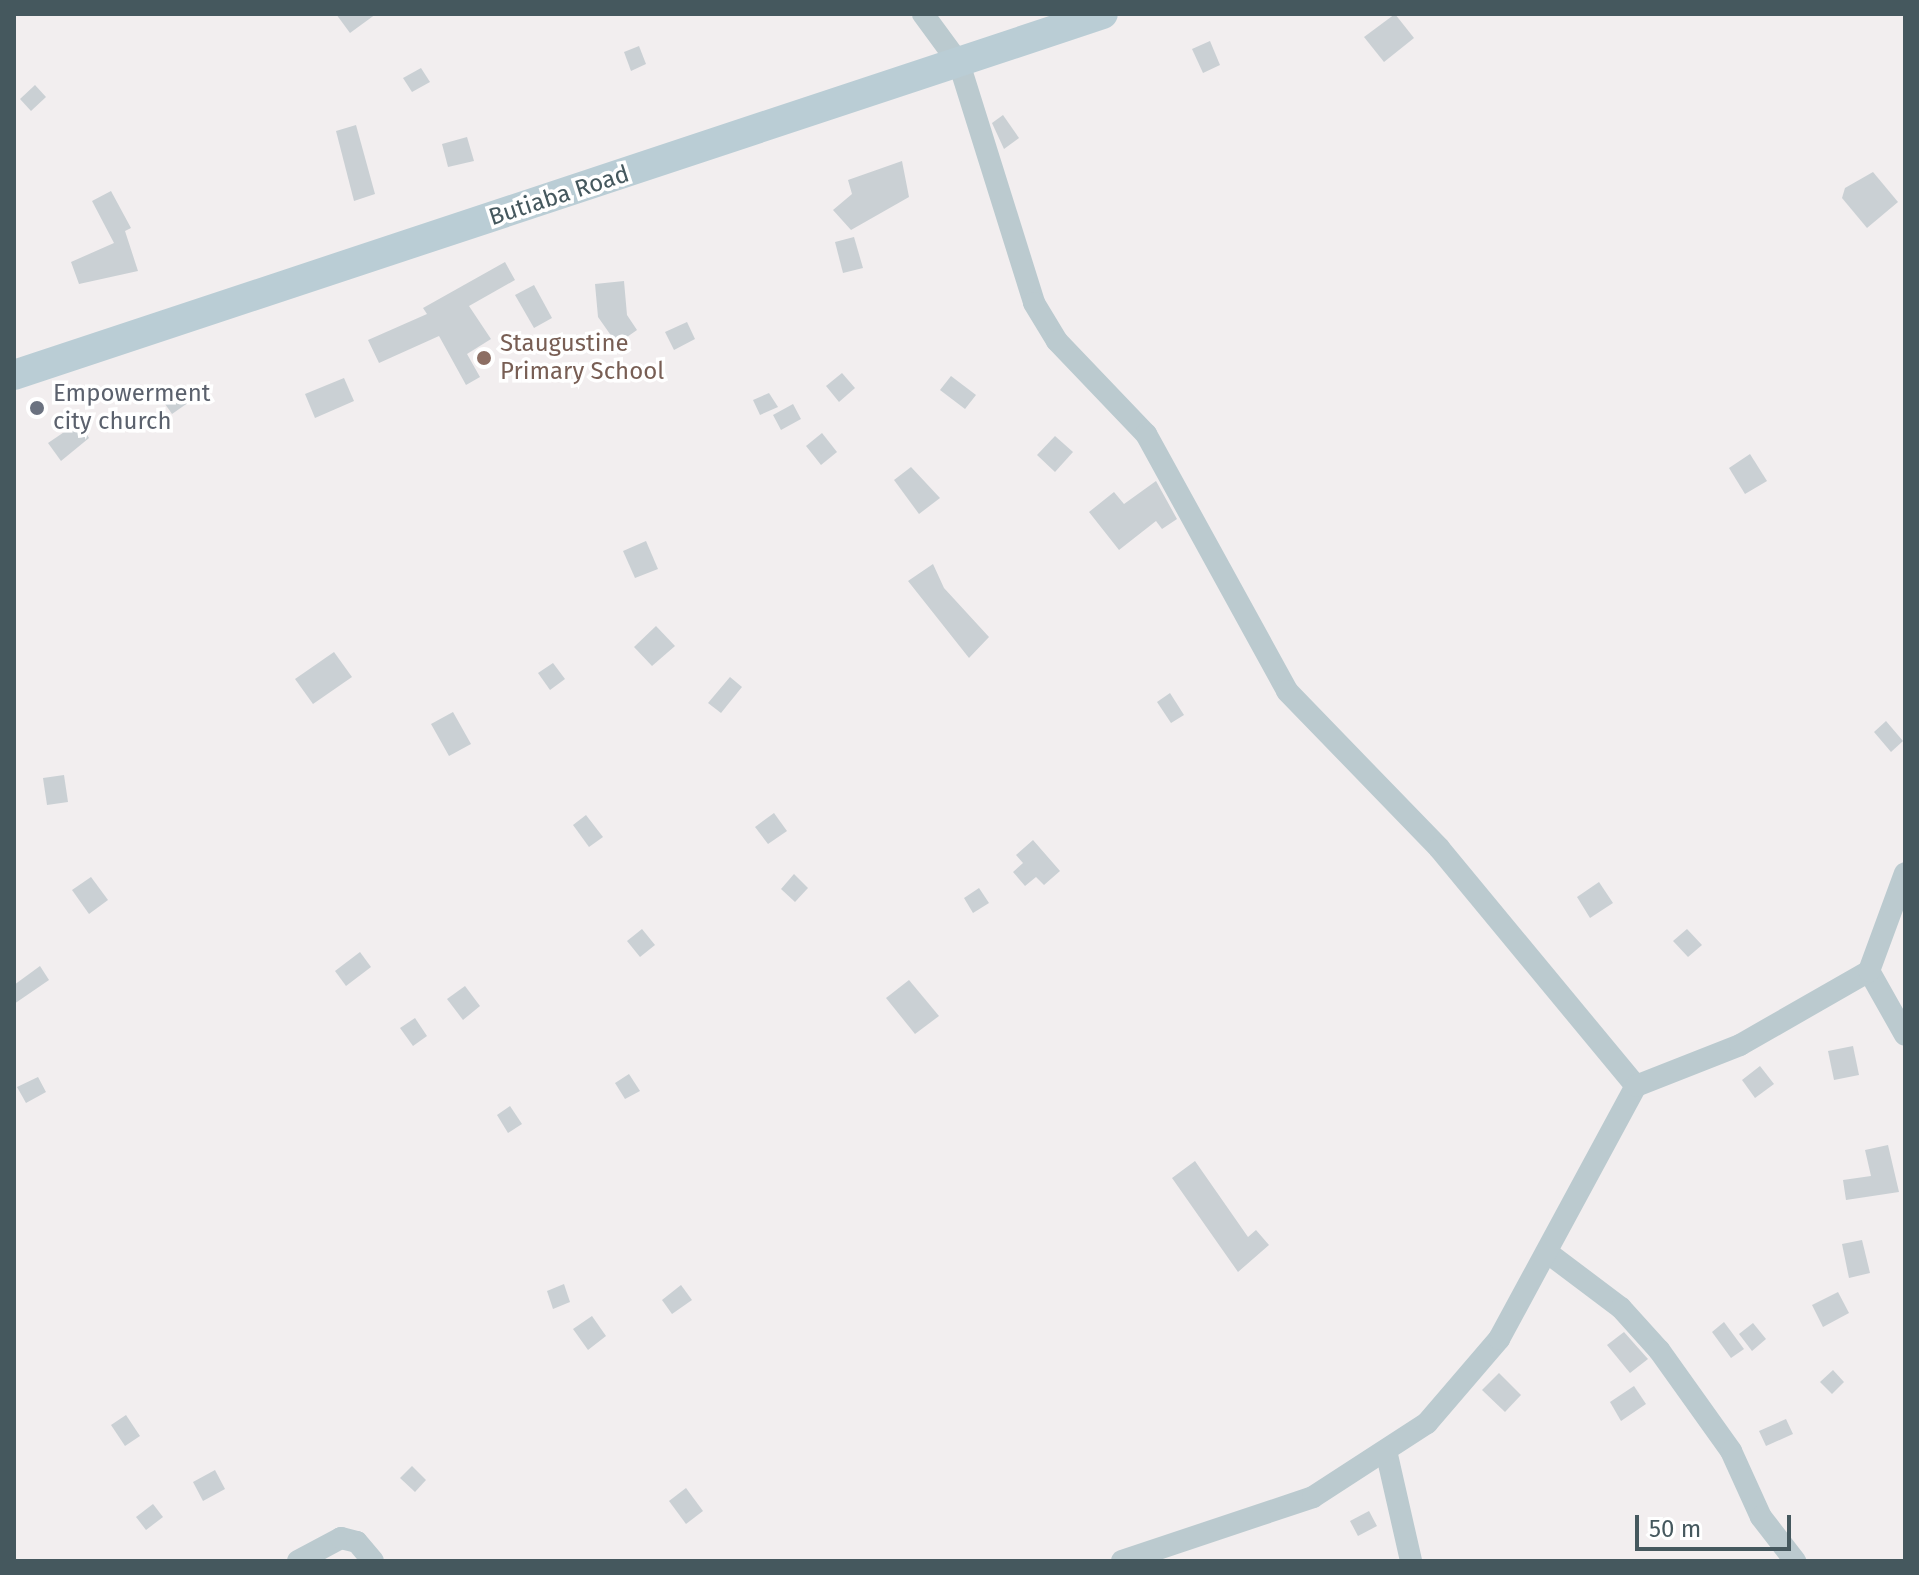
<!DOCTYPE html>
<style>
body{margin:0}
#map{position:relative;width:1919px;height:1575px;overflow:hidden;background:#f2eeef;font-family:"Fira Sans",sans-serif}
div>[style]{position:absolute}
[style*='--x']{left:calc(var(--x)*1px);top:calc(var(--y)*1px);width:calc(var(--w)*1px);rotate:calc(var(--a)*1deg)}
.building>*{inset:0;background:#cad0d4}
.minor>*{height:22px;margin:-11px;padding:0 11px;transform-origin:11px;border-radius:11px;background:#bbcacf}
.secondary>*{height:30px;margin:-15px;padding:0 15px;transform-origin:15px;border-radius:15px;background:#bacdd5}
.dots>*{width:22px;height:22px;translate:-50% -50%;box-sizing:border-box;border:4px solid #fff;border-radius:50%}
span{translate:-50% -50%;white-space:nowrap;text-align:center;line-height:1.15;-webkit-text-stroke:7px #fff;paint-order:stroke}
.street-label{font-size:24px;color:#45585e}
.education-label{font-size:24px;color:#785e54}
.left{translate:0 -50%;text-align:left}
.worship-label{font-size:24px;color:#5b616d}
.frame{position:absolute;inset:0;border:16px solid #45585e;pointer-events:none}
.scale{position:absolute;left:1635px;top:1515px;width:156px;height:36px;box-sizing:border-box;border:4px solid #45585e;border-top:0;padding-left:10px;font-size:24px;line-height:28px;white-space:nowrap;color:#45585e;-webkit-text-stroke:6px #fff;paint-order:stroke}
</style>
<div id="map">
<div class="building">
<i style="clip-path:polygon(336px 14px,376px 14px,350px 33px)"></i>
<i style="clip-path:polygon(1395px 14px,1414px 38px,1384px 62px,1364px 37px)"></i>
<i style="clip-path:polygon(1210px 41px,1220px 65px,1203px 73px,1192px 49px)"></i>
<i style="clip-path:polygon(639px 46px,646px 64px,631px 71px,624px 52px)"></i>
<i style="clip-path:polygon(421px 68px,430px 82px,412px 92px,403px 78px)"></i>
<i style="clip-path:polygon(35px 85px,46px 97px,31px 111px,20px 99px)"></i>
<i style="clip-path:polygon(1003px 115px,1019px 138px,1004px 149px,992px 123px)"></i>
<i style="clip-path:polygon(356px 125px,375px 194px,354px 201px,336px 131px)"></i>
<i style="clip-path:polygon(467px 137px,474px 161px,448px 167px,442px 144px)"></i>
<i style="clip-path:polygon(902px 161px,909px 197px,851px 230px,833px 210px,852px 194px,848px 180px)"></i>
<i style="clip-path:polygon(1873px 172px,1898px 202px,1867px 228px,1842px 198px,1845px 188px)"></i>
<i style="clip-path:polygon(111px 191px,131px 228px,125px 231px,138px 271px,79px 284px,71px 262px,114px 243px,92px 201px)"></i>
<i style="clip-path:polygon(854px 237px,863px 268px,843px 273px,835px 242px)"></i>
<i style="clip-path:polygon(505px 262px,515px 280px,469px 306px,491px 339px,467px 354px,480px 377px,466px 385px,439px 336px,379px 363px,368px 340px,427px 314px,423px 308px)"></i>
<i style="clip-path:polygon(624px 281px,627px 315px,637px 330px,617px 344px,598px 317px,595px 284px)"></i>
<i style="clip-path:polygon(534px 285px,552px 318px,534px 328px,515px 295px)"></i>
<i style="clip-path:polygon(687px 322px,695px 339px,674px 350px,665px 332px)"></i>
<i style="clip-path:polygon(842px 373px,855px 388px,839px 402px,826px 386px)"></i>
<i style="clip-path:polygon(951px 376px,976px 395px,965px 409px,940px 390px)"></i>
<i style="clip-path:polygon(344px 378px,354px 401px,315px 418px,305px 394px)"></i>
<i style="clip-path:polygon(183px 387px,192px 400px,172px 414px,163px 401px)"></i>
<i style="clip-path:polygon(769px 393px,778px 407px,760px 415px,753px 400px)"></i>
<i style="clip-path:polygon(793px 404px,801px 419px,781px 430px,773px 415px)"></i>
<i style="clip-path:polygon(79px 422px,89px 438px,61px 461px,48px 443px)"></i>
<i style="clip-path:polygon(822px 433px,837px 452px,821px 465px,806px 446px)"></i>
<i style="clip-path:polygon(1055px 436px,1073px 452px,1055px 472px,1037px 455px)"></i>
<i style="clip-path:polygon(1750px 454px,1767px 481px,1745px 494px,1729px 468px)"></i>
<i style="clip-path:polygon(911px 467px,940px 498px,919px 514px,894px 480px)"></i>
<i style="clip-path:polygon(1156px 481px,1177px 519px,1162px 529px,1156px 521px,1119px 550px,1089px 512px,1114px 492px,1124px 504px)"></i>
<i style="clip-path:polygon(646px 541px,658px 569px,635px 578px,623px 551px)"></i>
<i style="clip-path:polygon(933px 564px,944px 588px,989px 637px,969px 658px,908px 581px)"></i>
<i style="clip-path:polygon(656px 626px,675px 646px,652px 666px,634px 647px)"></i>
<i style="clip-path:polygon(334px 652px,352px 677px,313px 704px,295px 679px)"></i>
<i style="clip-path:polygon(553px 663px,565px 679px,550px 690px,538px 673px)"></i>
<i style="clip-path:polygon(730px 677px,742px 687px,721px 713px,708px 703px)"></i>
<i style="clip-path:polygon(1170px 693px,1184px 715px,1171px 723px,1157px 702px)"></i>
<i style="clip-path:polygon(453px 712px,471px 744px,449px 756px,431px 724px)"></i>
<i style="clip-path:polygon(1886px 721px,1903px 741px,1891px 752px,1874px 732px)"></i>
<i style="clip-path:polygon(64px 775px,68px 802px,47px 805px,43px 778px)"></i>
<i style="clip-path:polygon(774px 813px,787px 831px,768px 844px,755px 827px)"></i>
<i style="clip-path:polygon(586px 815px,603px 837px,589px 847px,573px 825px)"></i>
<i style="clip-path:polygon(1033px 840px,1060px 871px,1044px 885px,1036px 877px,1025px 886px,1013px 872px,1023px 863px,1016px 855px)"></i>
<i style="clip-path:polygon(794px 874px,808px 888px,795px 902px,781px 889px)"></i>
<i style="clip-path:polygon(91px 877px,108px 900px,89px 914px,72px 890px)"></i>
<i style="clip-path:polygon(1599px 882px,1613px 903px,1590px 918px,1577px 897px)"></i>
<i style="clip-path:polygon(979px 888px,989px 903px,973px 913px,964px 898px)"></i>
<i style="clip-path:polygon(642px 929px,655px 945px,640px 957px,627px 941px)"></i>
<i style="clip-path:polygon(1687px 929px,1702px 945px,1688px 957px,1673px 941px)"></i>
<i style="clip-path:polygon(360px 952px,371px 967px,346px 986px,335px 971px)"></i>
<i style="clip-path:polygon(40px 966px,49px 980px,14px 1004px,14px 985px)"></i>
<i style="clip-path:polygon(909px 980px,939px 1016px,915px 1034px,886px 998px)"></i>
<i style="clip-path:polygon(465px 986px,480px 1006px,463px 1020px,447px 999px)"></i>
<i style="clip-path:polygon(415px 1018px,427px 1036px,413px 1046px,400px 1028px)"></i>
<i style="clip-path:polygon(1853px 1046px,1859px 1075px,1834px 1080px,1828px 1051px)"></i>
<i style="clip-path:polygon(1760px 1066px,1774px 1084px,1755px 1098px,1742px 1080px)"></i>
<i style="clip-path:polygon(629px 1074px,640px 1091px,625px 1099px,615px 1083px)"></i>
<i style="clip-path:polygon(38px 1077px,46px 1092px,26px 1103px,17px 1087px)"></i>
<i style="clip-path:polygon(510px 1106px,522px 1124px,508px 1133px,497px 1115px)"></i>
<i style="clip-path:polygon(1888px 1145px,1899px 1192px,1846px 1200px,1843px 1180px,1871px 1176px,1865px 1150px)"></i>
<i style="clip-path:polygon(1195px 1161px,1248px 1237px,1256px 1230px,1269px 1245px,1238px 1272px,1172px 1178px)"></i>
<i style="clip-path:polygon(1862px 1240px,1870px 1273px,1849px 1278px,1842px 1244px)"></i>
<i style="clip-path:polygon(564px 1284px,570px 1302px,553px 1309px,547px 1291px)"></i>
<i style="clip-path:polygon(681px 1285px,692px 1300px,672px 1314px,662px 1300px)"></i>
<i style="clip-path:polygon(1838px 1292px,1849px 1313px,1823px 1327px,1812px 1305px)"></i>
<i style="clip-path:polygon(592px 1316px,606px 1336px,588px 1350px,573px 1329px)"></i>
<i style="clip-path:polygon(1724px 1322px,1744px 1349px,1731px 1358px,1712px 1332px)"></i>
<i style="clip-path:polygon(1753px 1323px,1766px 1339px,1752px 1351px,1739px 1334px)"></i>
<i style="clip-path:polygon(1624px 1332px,1648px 1359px,1630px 1373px,1607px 1345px)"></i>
<i style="clip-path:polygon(1833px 1370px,1844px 1382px,1832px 1394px,1820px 1382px)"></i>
<i style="clip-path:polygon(1499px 1373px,1521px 1395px,1505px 1412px,1482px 1390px)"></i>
<i style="clip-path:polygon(1634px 1386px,1646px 1404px,1621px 1421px,1610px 1402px)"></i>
<i style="clip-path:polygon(126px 1415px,140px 1436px,125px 1446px,111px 1425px)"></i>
<i style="clip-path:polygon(1786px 1419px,1793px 1434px,1766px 1446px,1759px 1431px)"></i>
<i style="clip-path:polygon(412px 1466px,426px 1480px,415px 1492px,400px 1478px)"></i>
<i style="clip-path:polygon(215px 1470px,225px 1489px,203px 1501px,193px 1482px)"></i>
<i style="clip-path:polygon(686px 1488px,703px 1511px,686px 1524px,669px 1501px)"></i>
<i style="clip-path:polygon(153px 1504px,163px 1517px,146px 1530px,136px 1517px)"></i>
<i style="clip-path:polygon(1369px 1511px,1377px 1526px,1358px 1536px,1350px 1521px)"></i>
</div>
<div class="minor">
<i style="--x:923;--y:14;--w:61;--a:53.7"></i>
<i style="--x:959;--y:63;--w:251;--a:72.6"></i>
<i style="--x:1034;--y:303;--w:44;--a:58.8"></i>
<i style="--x:1057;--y:341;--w:129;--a:46.3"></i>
<i style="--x:1146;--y:434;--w:293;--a:61.2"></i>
<i style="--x:1287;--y:691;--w:219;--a:45.9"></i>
<i style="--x:1439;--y:848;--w:309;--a:50.4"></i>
<i style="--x:1869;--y:971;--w:73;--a:60.6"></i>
<i style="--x:1548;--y:1253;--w:91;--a:37"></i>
<i style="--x:1621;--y:1308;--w:57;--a:47.9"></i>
<i style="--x:1659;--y:1350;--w:124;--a:54.5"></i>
<i style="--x:1731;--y:1451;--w:72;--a:65.6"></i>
<i style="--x:1761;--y:1517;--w:56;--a:52.3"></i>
<i style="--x:1387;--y:1455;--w:109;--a:77.2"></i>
<i style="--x:298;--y:1561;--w:49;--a:-28.1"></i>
<i style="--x:341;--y:1538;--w:16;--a:14"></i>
<i style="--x:357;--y:1542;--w:25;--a:50"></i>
<i style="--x:1122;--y:1561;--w:201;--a:-18.5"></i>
<i style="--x:1313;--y:1497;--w:136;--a:-33"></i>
<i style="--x:1427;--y:1423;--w:111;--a:-49.4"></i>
<i style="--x:1499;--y:1339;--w:288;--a:-61.6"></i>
<i style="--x:1636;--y:1086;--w:112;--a:-21.5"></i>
<i style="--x:1740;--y:1045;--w:149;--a:-29.8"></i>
<i style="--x:1869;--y:971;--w:104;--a:-69.8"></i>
</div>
<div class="secondary">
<i style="--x:14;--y:375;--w:1147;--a:-18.34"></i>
</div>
<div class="dots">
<i style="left:484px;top:358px;background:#8d6e63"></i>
<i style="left:37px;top:408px;background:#6b7280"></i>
</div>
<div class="street-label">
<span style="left:559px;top:196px;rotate:-18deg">Butiaba Road</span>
</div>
<div class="education-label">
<span class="left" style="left:500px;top:358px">Staugustine<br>Primary School</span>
</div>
<div class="worship-label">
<span class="left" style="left:53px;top:408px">Empowerment<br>city church</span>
</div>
<div class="frame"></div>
<div class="scale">50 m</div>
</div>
